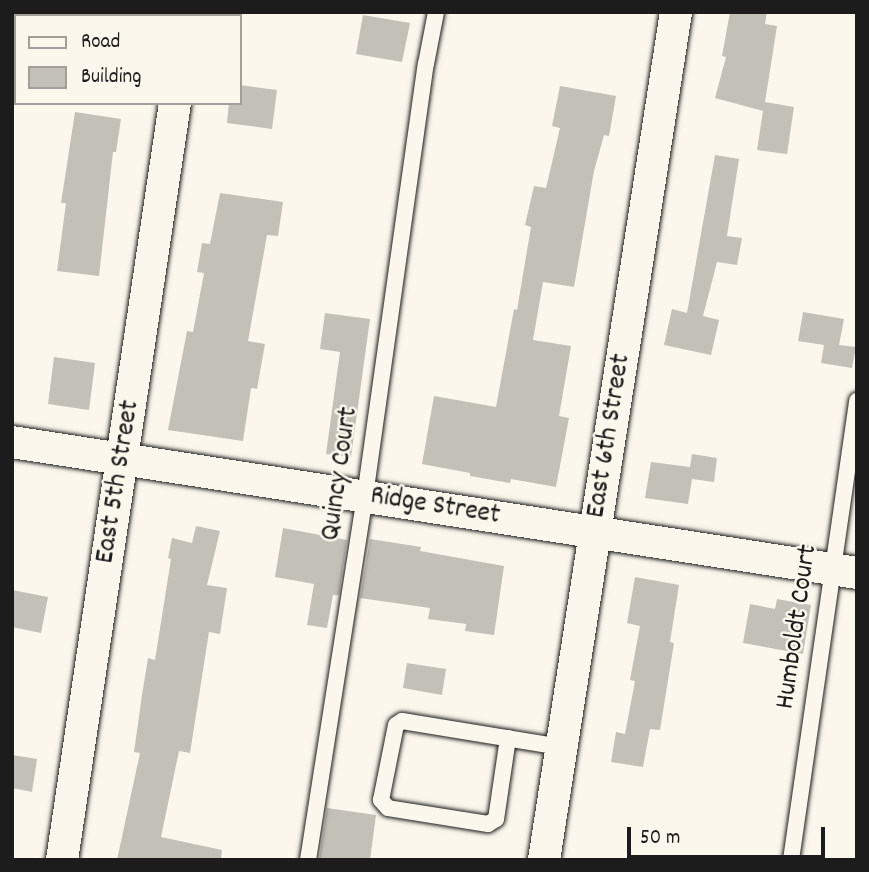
<!DOCTYPE html>
<style>
body{margin:0}
#map{position:relative;width:869px;height:872px;overflow:hidden;background:#fbf7ec;font-family:Dekko,sans-serif}
div>[style]{position:absolute}
[style*='--x']{left:calc(var(--x)*1px);top:calc(var(--y)*1px);width:calc(var(--w)*1px);rotate:calc(var(--a)*1deg)}
.building>*{inset:0;background:#c3c0b8}
.roads{filter:drop-shadow(0 0 2px #1c1c1c) drop-shadow(0 0 2px #1c1c1c)}
.lane>*{height:16px;margin:-8px;padding:0 8px;transform-origin:8px;border-radius:8px;background:#fbf7ec}
.street>*{height:32px;margin:-16px;padding:0 16px;transform-origin:16px;border-radius:16px;background:#fbf7ec}
span{translate:-50% -50%;white-space:nowrap;text-align:center;line-height:1.15;-webkit-text-stroke:5px #fbf7ec;paint-order:stroke}
.street-label{font-size:28px;color:#1c1c1c}
.frame{position:absolute;inset:0;border:14px solid #1c1c1c;pointer-events:none}
.legend{position:absolute;left:14px;top:14px;width:228px;height:91px;box-sizing:border-box;background:#fbf7ec;border:2px solid #a29f99;margin:0;padding:9px 12px;list-style:none;font-size:21px;color:#1c1c1c}
.legend li{display:flex;align-items:center;gap:14px;height:35px}
.legend b{width:35px;border:2px solid #a29f99}
.scale{position:absolute;left:627px;top:827px;width:198px;height:32px;box-sizing:border-box;border:4px solid #1c1c1c;border-top:0;padding-left:9px;font-size:21px;line-height:24px;white-space:nowrap;color:#1c1c1c;-webkit-text-stroke:5px #fbf7ec;paint-order:stroke}
</style>
<div id="map">
<div class="building">
<i style="clip-path:polygon(730px 12px,767px 12px,765px 24px,777px 26px,765px 102px,794px 107px,787px 154px,757px 150px,763px 111px,715px 98px,726px 57px,722px 56px)"></i>
<i style="clip-path:polygon(363px 15px,410px 23px,402px 62px,356px 54px)"></i>
<i style="clip-path:polygon(240px 85px,277px 90px,272px 129px,227px 123px,229px 103px,240px 103px)"></i>
<i style="clip-path:polygon(560px 86px,616px 96px,609px 136px,604px 135px,594px 171px,574px 287px,543px 282px,533px 340px,571px 346px,559px 416px,569px 418px,556px 487px,511px 479px,510px 483px,470px 476px,470px 473px,422px 464px,434px 396px,496px 407px,514px 309px,517px 310px,531px 227px,525px 225px,534px 186px,546px 188px,560px 128px,552px 126px)"></i>
<i style="clip-path:polygon(75px 112px,121px 119px,116px 152px,113px 152px,99px 276px,57px 271px,66px 203px,61px 203px)"></i>
<i style="clip-path:polygon(715px 155px,739px 159px,727px 236px,742px 238px,737px 265px,717px 262px,703px 316px,719px 320px,711px 355px,664px 345px,672px 309px,687px 313px)"></i>
<i style="clip-path:polygon(220px 193px,283px 202px,278px 236px,267px 235px,248px 341px,265px 344px,257px 389px,251px 388px,243px 441px,168px 430px,187px 331px,193px 332px,204px 273px,197px 272px,202px 243px,210px 244px)"></i>
<i style="clip-path:polygon(803px 312px,844px 319px,839px 345px,856px 347px,852px 368px,821px 363px,824px 345px,798px 341px)"></i>
<i style="clip-path:polygon(325px 313px,370px 319px,351px 457px,326px 454px,340px 352px,320px 349px)"></i>
<i style="clip-path:polygon(54px 357px,95px 363px,89px 410px,48px 404px)"></i>
<i style="clip-path:polygon(692px 454px,717px 458px,714px 482px,692px 479px,688px 504px,645px 498px,651px 462px,690px 467px)"></i>
<i style="clip-path:polygon(196px 526px,220px 531px,207px 585px,227px 588px,220px 634px,209px 632px,190px 753px,179px 751px,161px 837px,222px 850px,221px 860px,117px 860px,140px 753px,134px 752px,142px 695px,148px 658px,155px 660px,171px 559px,168px 558px,172px 538px,192px 543px)"></i>
<i style="clip-path:polygon(283px 528px,347px 540px,339px 595px,333px 595px,327px 628px,307px 625px,314px 584px,275px 577px)"></i>
<i style="clip-path:polygon(370px 539px,421px 547px,420px 551px,504px 566px,494px 635px,465px 631px,466px 624px,428px 619px,430px 608px,360px 598px)"></i>
<i style="clip-path:polygon(635px 577px,679px 585px,670px 642px,674px 643px,660px 730px,650px 729px,643px 767px,611px 762px,616px 732px,625px 734px,635px 681px,630px 680px,640px 626px,627px 623px)"></i>
<i style="clip-path:polygon(12px 590px,48px 597px,41px 633px,12px 627px)"></i>
<i style="clip-path:polygon(777px 599px,811px 605px,803px 654px,743px 643px,750px 604px,775px 609px)"></i>
<i style="clip-path:polygon(407px 663px,446px 669px,442px 695px,403px 688px)"></i>
<i style="clip-path:polygon(12px 755px,37px 759px,32px 792px,12px 788px)"></i>
<i style="clip-path:polygon(327px 808px,376px 815px,370px 860px,319px 860px)"></i>
</div>
<div class="roads">
<div class="lane">
<i style="--x:508;--y:738;--w:82;--a:98.4"></i>
<i style="--x:496;--y:819;--w:9;--a:148"></i>
<i style="--x:488;--y:824;--w:101;--a:-170.9"></i>
<i style="--x:388;--y:808;--w:11;--a:-131"></i>
<i style="--x:381;--y:800;--w:76;--a:-78.7"></i>
<i style="--x:396;--y:725;--w:7;--a:-34"></i>
<i style="--x:402;--y:721;--w:161;--a:9.3"></i>
<i style="--x:308;--y:860;--w:368;--a:-81.1"></i>
<i style="--x:365;--y:496;--w:436;--a:-82"></i>
<i style="--x:426;--y:64;--w:53;--a:-79.1"></i>
<i style="--x:791;--y:860;--w:464;--a:-81.8"></i>
</div>
<div class="street">
<i style="--x:183;--y:12;--w:4;--a:90"></i>
<i style="--x:12;--y:442;--w:855;--a:8.81"></i>
<i style="--x:62;--y:860;--w:765;--a:-81.51"></i>
<i style="--x:544;--y:860;--w:858;--a:-81.15"></i>
</div>
</div>
<div class="street-label">
<span style="left:610px;top:436px;rotate:-81deg">East 6th Street</span>
<span style="left:341px;top:474px;rotate:-82deg">Quincy Court</span>
<span style="left:119px;top:482px;rotate:-81deg">East 5th Street</span>
<span style="left:435px;top:507px;rotate:9deg">Ridge Street</span>
<span style="left:798px;top:627px;rotate:-82deg">Humboldt Court</span>
</div>
<div class="frame"></div>
<ul class="legend">
<li><b style="height:9px;background:#fbf7ec"></b>Road</li>
<li><b style="height:19px;background:#c3c0b8"></b>Building</li>
</ul>
<div class="scale">50 m</div>
</div>
